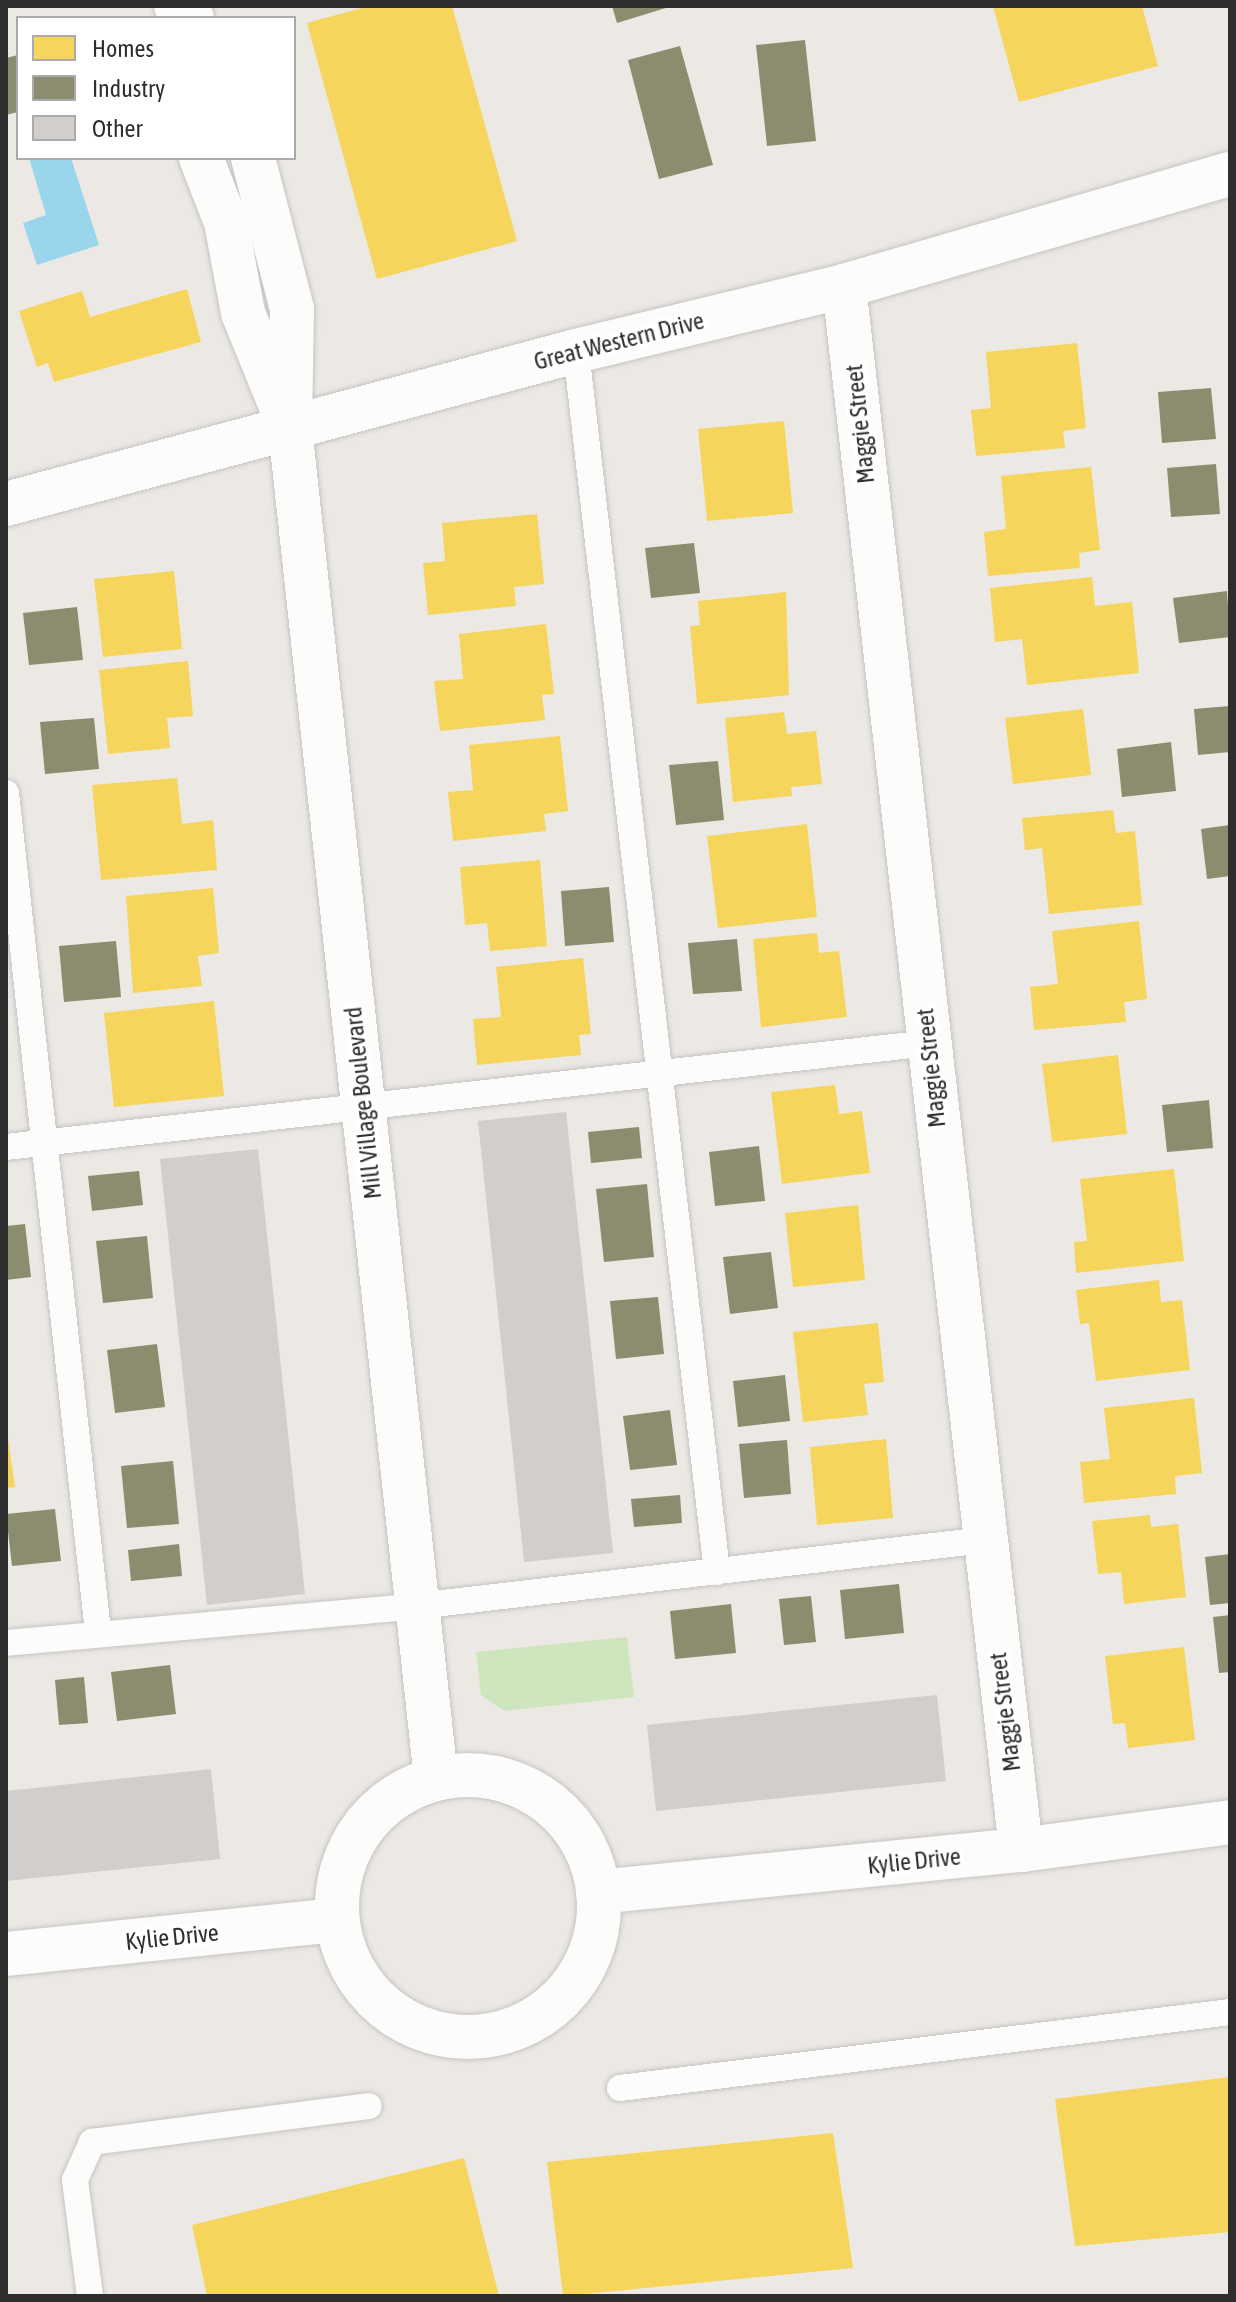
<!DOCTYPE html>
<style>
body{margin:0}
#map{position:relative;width:1236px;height:2302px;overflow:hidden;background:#ece8e4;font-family:"Asap Condensed",sans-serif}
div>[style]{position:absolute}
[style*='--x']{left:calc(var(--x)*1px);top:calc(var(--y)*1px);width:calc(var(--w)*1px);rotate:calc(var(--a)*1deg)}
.green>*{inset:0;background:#cee6be}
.water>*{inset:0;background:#99d6ec}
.homes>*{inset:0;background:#f6d55c}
.industry>*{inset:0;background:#8c8c6e}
.building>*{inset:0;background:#d1cecb}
.roads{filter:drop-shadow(0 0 2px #c5c4c5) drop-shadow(0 0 2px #c5c4c5)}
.lane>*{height:26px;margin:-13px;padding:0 13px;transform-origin:13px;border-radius:13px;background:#fcfcfb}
.street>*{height:44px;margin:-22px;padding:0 22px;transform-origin:22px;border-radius:22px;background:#fcfcfb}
.street>.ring{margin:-22px;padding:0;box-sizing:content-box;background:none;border:44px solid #fcfcfb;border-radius:50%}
span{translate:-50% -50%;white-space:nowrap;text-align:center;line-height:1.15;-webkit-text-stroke:8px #fff;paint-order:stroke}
.street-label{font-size:24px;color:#2e2e2e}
.frame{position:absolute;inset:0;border:8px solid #2e2e2e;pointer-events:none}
.legend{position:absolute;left:16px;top:16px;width:280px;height:144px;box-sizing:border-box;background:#fff;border:2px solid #ababab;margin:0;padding:10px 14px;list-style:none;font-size:24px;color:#2e2e2e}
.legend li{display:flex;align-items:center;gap:16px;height:40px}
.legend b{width:40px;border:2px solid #ababab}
</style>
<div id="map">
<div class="green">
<i style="clip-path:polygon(627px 1637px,634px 1697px,504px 1711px,481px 1695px,476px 1652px)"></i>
</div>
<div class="water">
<i style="clip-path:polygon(29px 158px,71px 158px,99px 245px,37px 265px,23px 223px,46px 215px)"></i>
</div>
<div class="homes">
<i style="clip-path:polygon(369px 6px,452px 6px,517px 241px,377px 279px,307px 23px)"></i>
<i style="clip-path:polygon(993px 6px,1142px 6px,1158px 66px,1019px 102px)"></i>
<i style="clip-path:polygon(187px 289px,201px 342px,54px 382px,48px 363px,37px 367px,19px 311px,82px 291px,90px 317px)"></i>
<i style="clip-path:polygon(1077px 343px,1086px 428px,1063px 431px,1065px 448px,976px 456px,971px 410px,991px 408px,986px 352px)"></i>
<i style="clip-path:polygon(784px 421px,793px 513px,707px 521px,698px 429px)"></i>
<i style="clip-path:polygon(1091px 467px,1100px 550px,1079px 553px,1080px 568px,988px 576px,984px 532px,1006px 529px,1001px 476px)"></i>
<i style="clip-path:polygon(537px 514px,544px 584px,514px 587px,516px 606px,428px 615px,423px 563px,445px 561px,442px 523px)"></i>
<i style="clip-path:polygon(174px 571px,182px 649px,103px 657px,94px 579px)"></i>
<i style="clip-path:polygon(1092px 577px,1095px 606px,1132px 602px,1139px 673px,1027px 685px,1022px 639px,995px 642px,990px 588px)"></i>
<i style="clip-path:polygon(786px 592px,789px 695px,697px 704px,690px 626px,700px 625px,698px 601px)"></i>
<i style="clip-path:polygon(546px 624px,554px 694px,542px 695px,545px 720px,440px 731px,434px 681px,463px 679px,459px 634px)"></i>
<i style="clip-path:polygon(188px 661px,193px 716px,167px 718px,170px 748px,108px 754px,99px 670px)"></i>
<i style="clip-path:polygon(1083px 709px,1091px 775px,1013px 784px,1005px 718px)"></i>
<i style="clip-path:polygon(784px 712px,787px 734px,816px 731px,822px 784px,791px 787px,792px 796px,733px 802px,725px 718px)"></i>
<i style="clip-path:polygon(560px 736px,568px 811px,544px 814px,546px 831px,453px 841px,448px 792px,473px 790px,469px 745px)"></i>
<i style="clip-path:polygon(177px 778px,182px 824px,213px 820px,217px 870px,101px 880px,92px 785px)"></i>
<i style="clip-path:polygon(1113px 810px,1116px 833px,1135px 831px,1142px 905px,1049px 914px,1042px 848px,1025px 850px,1022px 818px)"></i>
<i style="clip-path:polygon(807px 824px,817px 917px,718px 928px,707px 836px)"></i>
<i style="clip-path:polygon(540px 860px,547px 946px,490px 951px,487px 923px,465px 925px,460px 867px)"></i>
<i style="clip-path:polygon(213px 888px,219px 953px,198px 956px,202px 986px,133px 993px,126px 896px)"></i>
<i style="clip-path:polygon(1139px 921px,1147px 999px,1124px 1002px,1126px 1022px,1034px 1030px,1030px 987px,1058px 984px,1052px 931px)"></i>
<i style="clip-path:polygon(817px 933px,819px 953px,839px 951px,847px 1017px,761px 1027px,753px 939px)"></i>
<i style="clip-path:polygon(583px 958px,591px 1034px,579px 1035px,581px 1055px,477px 1065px,473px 1019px,501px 1017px,496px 967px)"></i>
<i style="clip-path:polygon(214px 1001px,224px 1096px,114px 1107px,104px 1013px)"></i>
<i style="clip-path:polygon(1118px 1055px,1127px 1134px,1052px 1142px,1042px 1064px)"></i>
<i style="clip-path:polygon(835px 1085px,839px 1114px,862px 1111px,870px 1173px,782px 1184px,771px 1092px)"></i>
<i style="clip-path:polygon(1174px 1169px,1184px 1261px,1076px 1273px,1074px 1242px,1087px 1241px,1080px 1179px)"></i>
<i style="clip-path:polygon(858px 1205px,865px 1280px,793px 1287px,785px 1213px)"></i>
<i style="clip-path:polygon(1159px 1280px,1161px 1302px,1182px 1300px,1190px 1370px,1096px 1381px,1089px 1323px,1080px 1324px,1076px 1290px)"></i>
<i style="clip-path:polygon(878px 1323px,884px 1382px,864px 1384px,868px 1415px,803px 1422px,793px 1332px)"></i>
<i style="clip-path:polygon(1194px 1398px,1202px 1473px,1175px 1476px,1176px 1494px,1084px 1503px,1080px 1462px,1110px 1459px,1104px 1408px)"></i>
<i style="clip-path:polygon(6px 1424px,15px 1487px,6px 1488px)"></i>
<i style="clip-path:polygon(886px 1439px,893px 1518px,817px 1525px,810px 1447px)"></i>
<i style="clip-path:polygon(1150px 1515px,1151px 1527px,1178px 1524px,1186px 1597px,1124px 1604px,1121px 1572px,1098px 1574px,1092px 1521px)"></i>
<i style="clip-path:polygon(1184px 1647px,1195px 1740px,1128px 1748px,1125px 1723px,1113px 1724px,1105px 1656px)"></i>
<i style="clip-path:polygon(1230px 2077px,1230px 2232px,1075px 2246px,1055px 2099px)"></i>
<i style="clip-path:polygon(833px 2133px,853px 2268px,563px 2296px,547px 2162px)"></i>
<i style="clip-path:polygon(464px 2158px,499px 2296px,207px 2296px,192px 2225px)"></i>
</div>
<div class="industry">
<i style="clip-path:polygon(612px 6px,669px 6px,669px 7px,617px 23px)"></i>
<i style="clip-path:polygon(805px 40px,816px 141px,767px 146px,756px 45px)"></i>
<i style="clip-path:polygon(680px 46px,713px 165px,659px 179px,628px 60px)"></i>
<i style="clip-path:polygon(18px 55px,18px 112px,6px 115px,6px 58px)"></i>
<i style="clip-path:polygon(1211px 388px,1216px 439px,1162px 443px,1158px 392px)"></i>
<i style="clip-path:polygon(1216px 464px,1220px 514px,1171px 517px,1167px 468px)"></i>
<i style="clip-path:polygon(694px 543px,700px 593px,651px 598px,645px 548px)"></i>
<i style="clip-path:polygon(1227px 591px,1230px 637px,1179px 643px,1173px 598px)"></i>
<i style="clip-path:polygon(77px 607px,83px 660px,29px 665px,23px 613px)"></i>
<i style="clip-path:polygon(1230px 706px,1230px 752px,1198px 755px,1194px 709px)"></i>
<i style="clip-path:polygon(94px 718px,99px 769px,45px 774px,40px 722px)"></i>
<i style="clip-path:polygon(1171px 742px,1176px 791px,1122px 797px,1117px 749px)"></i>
<i style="clip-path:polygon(718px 761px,724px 820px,676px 825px,669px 765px)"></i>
<i style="clip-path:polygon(1230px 825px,1230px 876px,1207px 879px,1201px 829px)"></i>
<i style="clip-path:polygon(609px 887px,614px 942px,565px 946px,561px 891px)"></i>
<i style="clip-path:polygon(737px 939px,742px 991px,693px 994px,688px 943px)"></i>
<i style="clip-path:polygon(116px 941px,121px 997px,64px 1002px,59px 946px)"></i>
<i style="clip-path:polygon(1209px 1100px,1213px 1148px,1167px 1152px,1162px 1105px)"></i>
<i style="clip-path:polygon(639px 1127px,642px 1158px,591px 1163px,588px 1132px)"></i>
<i style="clip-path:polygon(759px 1146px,765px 1201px,715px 1206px,709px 1152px)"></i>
<i style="clip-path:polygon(139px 1171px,143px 1205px,92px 1211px,88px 1176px)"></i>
<i style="clip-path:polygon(647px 1184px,654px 1257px,604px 1262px,596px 1189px)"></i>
<i style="clip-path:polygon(25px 1224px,31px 1277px,6px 1280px,6px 1226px)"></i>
<i style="clip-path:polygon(147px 1236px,153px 1298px,103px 1303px,96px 1241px)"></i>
<i style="clip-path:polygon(771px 1252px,778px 1308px,730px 1314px,723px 1257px)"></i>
<i style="clip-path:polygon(658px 1297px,664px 1354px,616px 1359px,610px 1301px)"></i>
<i style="clip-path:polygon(157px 1344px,165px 1407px,115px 1413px,107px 1350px)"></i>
<i style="clip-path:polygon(785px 1375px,790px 1421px,738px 1427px,733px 1381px)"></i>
<i style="clip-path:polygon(670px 1410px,677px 1465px,630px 1470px,623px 1416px)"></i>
<i style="clip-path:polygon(787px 1440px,791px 1494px,744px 1498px,739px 1444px)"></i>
<i style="clip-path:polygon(173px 1461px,179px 1524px,127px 1528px,121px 1466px)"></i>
<i style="clip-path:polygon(680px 1495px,682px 1523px,634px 1527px,631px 1499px)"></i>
<i style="clip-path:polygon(55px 1509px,61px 1561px,12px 1566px,6px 1514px)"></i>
<i style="clip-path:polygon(179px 1544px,182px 1576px,131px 1581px,128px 1550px)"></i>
<i style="clip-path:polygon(1230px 1554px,1230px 1603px,1210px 1605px,1205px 1557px)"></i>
<i style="clip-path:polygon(899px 1584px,904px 1633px,845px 1639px,840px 1590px)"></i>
<i style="clip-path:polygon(811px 1596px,816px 1642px,784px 1645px,779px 1599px)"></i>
<i style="clip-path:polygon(731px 1604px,736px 1653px,675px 1659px,670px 1611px)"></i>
<i style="clip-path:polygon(1230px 1615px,1230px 1672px,1219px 1673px,1213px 1617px)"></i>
<i style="clip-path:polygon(170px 1665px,176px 1714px,117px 1721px,111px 1672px)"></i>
<i style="clip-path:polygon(84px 1677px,88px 1723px,59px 1725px,55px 1680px)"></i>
</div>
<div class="building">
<i style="clip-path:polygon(566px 1112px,613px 1553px,524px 1562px,478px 1121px)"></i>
<i style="clip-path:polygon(258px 1149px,305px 1594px,207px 1605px,160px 1159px)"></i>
<i style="clip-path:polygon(937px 1695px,946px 1781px,656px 1811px,647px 1725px)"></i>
<i style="clip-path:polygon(211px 1769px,220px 1859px,6px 1881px,6px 1791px)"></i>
</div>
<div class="roads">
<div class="lane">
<i style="--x:576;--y:351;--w:1229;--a:83.41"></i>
<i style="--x:6;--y:793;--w:844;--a:83.74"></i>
<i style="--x:6;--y:1147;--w:929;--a:-6.43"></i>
<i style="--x:6;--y:1643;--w:413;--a:-5.1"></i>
<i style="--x:417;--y:1606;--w:572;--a:-6.63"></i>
<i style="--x:620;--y:2088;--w:615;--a:-7.1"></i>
<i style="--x:90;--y:2296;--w:117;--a:-97.4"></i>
<i style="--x:75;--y:2180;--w:42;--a:-65.9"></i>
<i style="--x:92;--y:2142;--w:279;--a:-7.4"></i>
</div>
<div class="street">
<i style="--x:176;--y:6;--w:20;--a:37"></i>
<i style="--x:201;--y:158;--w:69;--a:68.7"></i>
<i style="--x:226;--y:222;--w:93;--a:79.4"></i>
<i style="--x:243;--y:313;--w:106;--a:67.8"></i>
<i style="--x:253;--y:158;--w:156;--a:75.5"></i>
<i style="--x:292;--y:309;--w:119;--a:91"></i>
<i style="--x:290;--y:428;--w:1358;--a:83.83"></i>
<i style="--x:844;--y:286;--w:1574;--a:83.54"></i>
<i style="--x:6;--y:504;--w:590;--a:-15.03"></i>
<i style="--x:576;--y:351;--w:276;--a:-13.6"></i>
<i style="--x:844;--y:286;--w:402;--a:-16.2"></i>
<i class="ring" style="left:337px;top:1775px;width:218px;height:218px"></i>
<i style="--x:598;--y:1892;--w:425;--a:-5.7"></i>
<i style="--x:1021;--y:1850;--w:211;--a:-7.6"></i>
<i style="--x:6;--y:1954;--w:333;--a:-5.9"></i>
</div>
</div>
<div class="street-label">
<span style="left:619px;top:341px;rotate:-14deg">Great Western Drive</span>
<span style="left:860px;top:424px;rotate:-96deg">Maggie Street</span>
<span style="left:931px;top:1068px;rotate:-96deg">Maggie Street</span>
<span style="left:363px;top:1103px;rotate:-96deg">Mill Village Boulevard</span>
<span style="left:1005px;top:1712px;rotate:-97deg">Maggie Street</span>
<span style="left:914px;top:1861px;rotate:-6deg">Kylie Drive</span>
<span style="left:172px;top:1937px;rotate:-6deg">Kylie Drive</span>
</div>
<div class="frame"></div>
<ul class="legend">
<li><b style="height:22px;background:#f6d55c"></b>Homes</li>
<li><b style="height:22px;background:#8c8c6e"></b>Industry</li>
<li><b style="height:22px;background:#d1cecb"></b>Other</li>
</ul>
</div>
